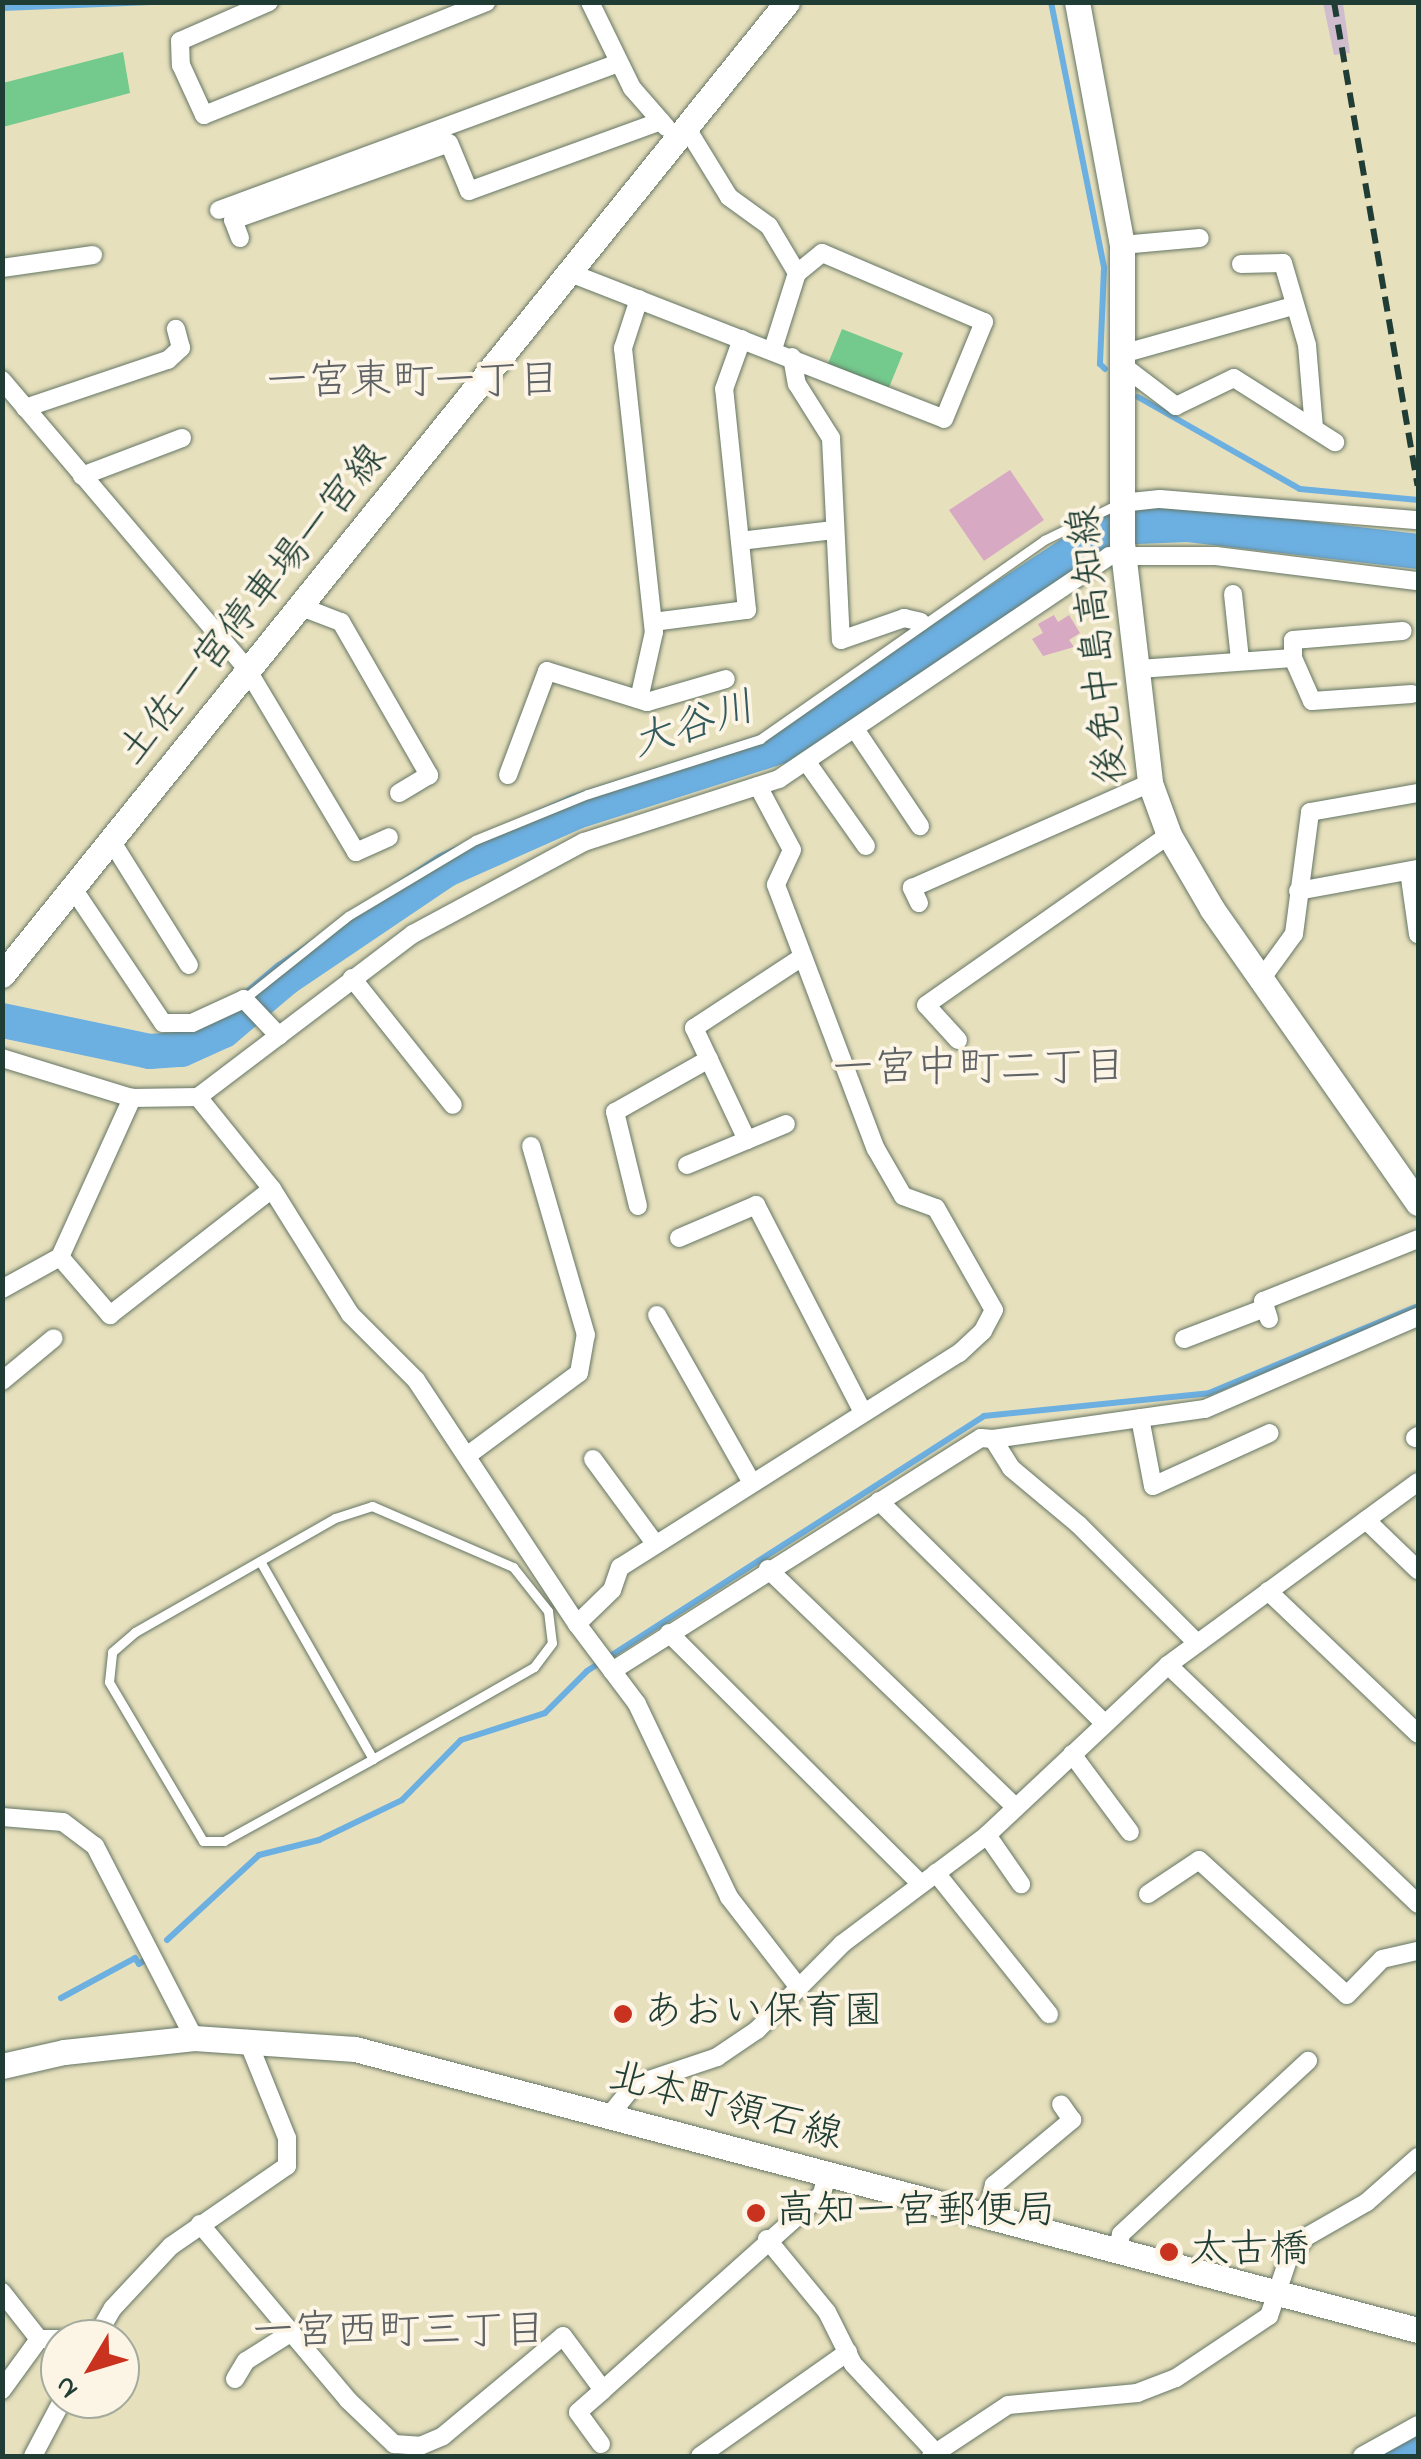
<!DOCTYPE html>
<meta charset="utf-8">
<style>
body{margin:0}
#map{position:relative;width:1421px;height:2459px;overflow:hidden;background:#e7e0bd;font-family:"Indie Flower","Klee One",sans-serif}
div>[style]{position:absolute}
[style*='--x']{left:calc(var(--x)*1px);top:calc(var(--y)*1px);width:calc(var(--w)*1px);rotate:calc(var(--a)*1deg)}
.industrial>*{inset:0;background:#cfbdce}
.green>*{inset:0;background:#74c98d}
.stream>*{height:6px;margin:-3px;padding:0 3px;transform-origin:3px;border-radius:3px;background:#6cafe1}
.river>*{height:35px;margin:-17.5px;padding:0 17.5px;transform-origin:17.5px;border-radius:17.5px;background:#6cafe1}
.building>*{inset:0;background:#d7a9c3}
.roads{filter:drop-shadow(0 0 2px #657664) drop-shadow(0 0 2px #657664)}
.lane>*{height:9px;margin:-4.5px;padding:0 4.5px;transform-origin:4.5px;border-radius:4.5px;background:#fff}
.street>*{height:18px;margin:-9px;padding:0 9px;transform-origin:9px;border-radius:9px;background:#fff}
.secondary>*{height:25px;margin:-12.5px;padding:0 12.5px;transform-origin:12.5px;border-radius:12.5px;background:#fff}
.rail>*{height:6px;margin-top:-3px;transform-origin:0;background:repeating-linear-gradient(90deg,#1f3d34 0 15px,transparent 0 23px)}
.dots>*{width:28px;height:28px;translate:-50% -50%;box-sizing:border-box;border:5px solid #fcf5e5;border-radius:50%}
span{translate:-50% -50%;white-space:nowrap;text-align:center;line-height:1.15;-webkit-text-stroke:8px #fcf5e5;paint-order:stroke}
.street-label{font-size:40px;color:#1f3d34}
.poi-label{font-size:40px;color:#1f3d34}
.left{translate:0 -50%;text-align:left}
.neighbourhood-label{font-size:42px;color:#5f6366}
.water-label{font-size:42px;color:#325a5f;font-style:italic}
.frame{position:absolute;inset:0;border:5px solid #1f3d34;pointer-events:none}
.north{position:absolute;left:40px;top:2319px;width:100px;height:100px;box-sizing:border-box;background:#fcf5e5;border:2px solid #a4ab9e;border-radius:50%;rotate:232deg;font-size:28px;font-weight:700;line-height:40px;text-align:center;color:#1f3d34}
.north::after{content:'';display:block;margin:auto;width:35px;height:45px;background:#c8321e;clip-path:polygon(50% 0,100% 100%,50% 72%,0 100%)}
</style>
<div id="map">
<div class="industrial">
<i style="clip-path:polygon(1323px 3px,1343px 3px,1350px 53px,1334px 55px)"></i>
</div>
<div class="green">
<i style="clip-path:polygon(123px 52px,130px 93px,3px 127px,3px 83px)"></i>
<i style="clip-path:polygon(842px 329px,903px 353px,888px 390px,827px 366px)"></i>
</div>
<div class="stream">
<i style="--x:1051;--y:2;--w:271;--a:78.7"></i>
<i style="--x:1104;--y:268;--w:96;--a:92.4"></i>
<i style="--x:1100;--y:364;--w:7;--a:45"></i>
<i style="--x:2;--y:8;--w:149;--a:-2.3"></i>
<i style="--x:1138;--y:397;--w:186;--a:29.6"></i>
<i style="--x:1300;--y:489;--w:119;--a:5.3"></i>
<i style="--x:167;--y:1940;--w:125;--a:-42.7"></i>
<i style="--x:259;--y:1855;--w:62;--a:-14"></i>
<i style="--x:319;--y:1840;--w:92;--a:-25.7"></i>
<i style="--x:402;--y:1800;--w:84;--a:-45.5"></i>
<i style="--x:461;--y:1740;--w:88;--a:-17.8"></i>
<i style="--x:545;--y:1713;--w:59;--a:-45"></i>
<i style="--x:587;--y:1671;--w:472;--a:-32.7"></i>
<i style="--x:984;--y:1416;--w:226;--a:-5.8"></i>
<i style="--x:1209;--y:1393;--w:226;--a:-22.6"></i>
<i style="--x:61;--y:1998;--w:84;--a:-28.4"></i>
<i style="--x:135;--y:1958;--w:7;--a:56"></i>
<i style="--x:139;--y:1964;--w:7;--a:-34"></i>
</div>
<div class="river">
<i style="--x:2;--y:1020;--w:150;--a:11.9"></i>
<i style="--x:149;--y:1051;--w:32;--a:-4"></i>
<i style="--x:181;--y:1049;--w:46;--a:-24.3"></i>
<i style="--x:223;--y:1030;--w:82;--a:-40.1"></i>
<i style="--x:286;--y:977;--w:193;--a:-34"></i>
<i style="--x:446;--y:869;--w:142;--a:-24"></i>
<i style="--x:576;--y:811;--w:231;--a:-17.7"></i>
<i style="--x:796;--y:741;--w:107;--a:-36.7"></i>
<i style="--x:882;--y:677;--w:273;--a:-33.3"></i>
<i style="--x:1110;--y:527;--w:78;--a:-2.2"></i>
<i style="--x:1188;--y:524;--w:232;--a:6.7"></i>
<i style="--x:1395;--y:2456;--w:26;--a:-28"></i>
</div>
<div class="building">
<i style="clip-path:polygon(1010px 470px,1044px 520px,984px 561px,949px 510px)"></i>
<i style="clip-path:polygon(1054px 615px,1058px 622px,1069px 615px,1080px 633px,1069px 640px,1074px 647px,1043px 656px,1032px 639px,1043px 633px,1038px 624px)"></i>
</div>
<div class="roads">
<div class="lane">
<i style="--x:244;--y:999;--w:133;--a:-38.6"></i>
<i style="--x:348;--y:916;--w:148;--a:-30.9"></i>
<i style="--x:475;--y:840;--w:122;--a:-22.2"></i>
<i style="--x:588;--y:794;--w:181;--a:-17.7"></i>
<i style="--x:760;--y:739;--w:347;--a:-35"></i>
<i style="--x:1044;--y:540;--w:80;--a:-25.9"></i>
<i style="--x:372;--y:1506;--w:154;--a:23.4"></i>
<i style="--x:513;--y:1567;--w:56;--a:51.5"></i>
<i style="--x:548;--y:1611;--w:32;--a:83"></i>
<i style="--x:552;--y:1643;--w:30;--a:127"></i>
<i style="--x:534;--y:1667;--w:185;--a:150.3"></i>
<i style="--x:373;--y:1759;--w:170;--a:151.2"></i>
<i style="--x:224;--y:1841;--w:21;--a:180"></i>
<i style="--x:203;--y:1841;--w:185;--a:-120.6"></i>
<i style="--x:109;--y:1682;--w:30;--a:-84"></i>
<i style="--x:112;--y:1652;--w:30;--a:-41"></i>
<i style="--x:135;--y:1632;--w:230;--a:-29.7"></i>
<i style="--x:335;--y:1518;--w:39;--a:-18"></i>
<i style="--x:260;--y:1561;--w:228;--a:60.3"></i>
</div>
<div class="street">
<i style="--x:269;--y:2;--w:97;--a:156.3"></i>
<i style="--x:180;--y:41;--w:24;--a:88"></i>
<i style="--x:181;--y:65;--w:55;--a:65.3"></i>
<i style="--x:204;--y:115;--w:304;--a:-21.8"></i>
<i style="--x:590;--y:2;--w:96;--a:64"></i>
<i style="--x:632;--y:88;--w:52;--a:48.9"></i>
<i style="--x:686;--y:127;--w:82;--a:58.4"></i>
<i style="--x:729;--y:197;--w:49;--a:35.9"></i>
<i style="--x:769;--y:226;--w:55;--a:59.2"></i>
<i style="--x:219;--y:210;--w:426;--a:-20.2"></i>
<i style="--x:240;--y:238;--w:19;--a:-111"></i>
<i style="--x:233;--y:220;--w:229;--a:-19.6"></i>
<i style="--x:449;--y:143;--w:52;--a:67.4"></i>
<i style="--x:469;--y:191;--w:204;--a:-20"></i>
<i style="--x:1122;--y:245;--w:78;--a:-5.1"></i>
<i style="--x:1241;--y:264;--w:42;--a:-1.4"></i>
<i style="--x:1283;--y:263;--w:85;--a:73.7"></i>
<i style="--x:1307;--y:345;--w:84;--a:85.2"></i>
<i style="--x:2;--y:268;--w:92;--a:-8.1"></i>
<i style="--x:573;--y:274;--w:398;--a:21.3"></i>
<i style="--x:944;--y:419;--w:105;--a:-67.6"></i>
<i style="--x:984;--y:322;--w:176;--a:-156.9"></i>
<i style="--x:822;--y:253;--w:32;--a:141"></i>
<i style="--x:797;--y:273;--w:80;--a:107.5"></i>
<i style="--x:639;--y:299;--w:52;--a:108.1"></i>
<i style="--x:623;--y:348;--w:286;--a:83.8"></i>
<i style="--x:654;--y:632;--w:69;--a:102.6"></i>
<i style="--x:1122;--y:354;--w:178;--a:-15.7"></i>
<i style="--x:792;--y:357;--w:27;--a:80"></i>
<i style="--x:797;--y:384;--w:64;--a:57.8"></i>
<i style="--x:831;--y:438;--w:202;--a:87.2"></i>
<i style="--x:841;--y:640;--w:67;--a:-19.2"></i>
<i style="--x:904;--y:618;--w:17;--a:13"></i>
<i style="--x:1122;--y:365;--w:68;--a:37.2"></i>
<i style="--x:1176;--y:406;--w:64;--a:-25.8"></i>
<i style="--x:1234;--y:378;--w:120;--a:32.4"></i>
<i style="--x:2;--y:380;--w:379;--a:49.7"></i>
<i style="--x:247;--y:669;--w:213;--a:59.2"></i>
<i style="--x:356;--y:852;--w:36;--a:-24"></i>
<i style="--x:25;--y:408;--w:151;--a:-18.6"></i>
<i style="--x:168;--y:360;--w:18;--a:-43"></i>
<i style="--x:181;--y:348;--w:20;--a:-105"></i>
<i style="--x:82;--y:476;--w:107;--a:-20.8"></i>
<i style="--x:1121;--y:503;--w:39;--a:-6"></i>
<i style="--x:1160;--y:499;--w:259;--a:4.7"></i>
<i style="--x:740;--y:541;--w:94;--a:-6.7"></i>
<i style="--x:1233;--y:594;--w:66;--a:83.9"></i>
<i style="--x:299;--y:606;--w:45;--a:20.9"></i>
<i style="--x:341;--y:622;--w:177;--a:60.1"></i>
<i style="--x:429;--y:775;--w:35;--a:149"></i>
<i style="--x:653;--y:622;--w:95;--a:-7.3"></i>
<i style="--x:747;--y:610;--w:222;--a:-95.9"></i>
<i style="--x:724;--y:389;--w:53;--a:-70.2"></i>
<i style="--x:1293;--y:658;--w:18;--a:-90"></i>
<i style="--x:1293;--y:640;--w:110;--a:-4.7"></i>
<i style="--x:1139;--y:669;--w:154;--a:-4.1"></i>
<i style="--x:1293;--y:658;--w:47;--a:66.2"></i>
<i style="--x:1312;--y:701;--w:100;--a:-4"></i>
<i style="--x:855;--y:729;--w:117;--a:56.2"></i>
<i style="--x:806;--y:761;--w:104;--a:54.8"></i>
<i style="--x:508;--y:775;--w:111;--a:-69.4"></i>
<i style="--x:547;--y:671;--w:105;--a:17.2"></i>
<i style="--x:647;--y:702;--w:82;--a:-16.2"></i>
<i style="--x:758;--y:786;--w:72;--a:62"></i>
<i style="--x:792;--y:850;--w:38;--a:115"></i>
<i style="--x:776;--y:885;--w:282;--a:69.3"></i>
<i style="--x:876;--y:1149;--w:54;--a:60.1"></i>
<i style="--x:903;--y:1196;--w:35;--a:20"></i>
<i style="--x:936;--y:1208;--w:117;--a:60.4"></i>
<i style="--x:994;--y:1310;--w:24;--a:118"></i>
<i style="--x:983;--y:1331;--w:33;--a:137"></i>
<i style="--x:959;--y:1353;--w:401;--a:147.7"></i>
<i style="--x:620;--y:1567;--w:24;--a:109"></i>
<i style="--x:612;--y:1590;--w:49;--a:135.8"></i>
<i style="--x:577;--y:1624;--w:100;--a:53.1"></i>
<i style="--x:637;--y:1704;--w:214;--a:64.5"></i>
<i style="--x:729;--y:1897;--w:111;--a:52.3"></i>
<i style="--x:112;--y:842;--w:145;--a:58"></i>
<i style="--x:1409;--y:871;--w:64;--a:81.9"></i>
<i style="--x:74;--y:890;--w:160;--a:56.2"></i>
<i style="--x:163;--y:1023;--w:29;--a:0"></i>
<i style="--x:192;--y:1023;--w:57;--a:-24.8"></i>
<i style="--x:244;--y:999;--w:51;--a:46.6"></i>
<i style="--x:1298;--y:891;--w:122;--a:-10.4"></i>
<i style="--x:919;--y:903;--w:17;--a:-115"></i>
<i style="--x:912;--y:888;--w:260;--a:-23.8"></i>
<i style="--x:352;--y:978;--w:162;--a:51.5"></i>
<i style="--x:1262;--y:978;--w:54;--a:-54"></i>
<i style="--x:1294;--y:934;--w:123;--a:-82.5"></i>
<i style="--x:1310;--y:812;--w:110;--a:-10"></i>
<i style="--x:958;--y:1040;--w:47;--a:-132.4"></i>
<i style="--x:926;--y:1005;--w:297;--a:-35"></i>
<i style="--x:2;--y:1058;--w:136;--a:17.1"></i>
<i style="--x:132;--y:1098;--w:66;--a:-0.9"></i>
<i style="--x:198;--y:1097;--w:270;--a:-37.2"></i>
<i style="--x:413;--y:934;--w:194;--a:-28.3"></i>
<i style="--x:584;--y:842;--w:205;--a:-17.9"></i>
<i style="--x:779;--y:779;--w:398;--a:-34"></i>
<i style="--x:1109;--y:556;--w:107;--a:0"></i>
<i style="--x:1216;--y:556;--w:204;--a:7.1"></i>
<i style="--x:198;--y:1097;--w:118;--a:51.2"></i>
<i style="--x:272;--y:1189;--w:147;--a:58"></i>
<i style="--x:350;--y:1314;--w:93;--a:45"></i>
<i style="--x:416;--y:1380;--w:292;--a:56.6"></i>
<i style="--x:747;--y:1140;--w:124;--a:-115.3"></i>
<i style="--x:694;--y:1028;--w:129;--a:-33.3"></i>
<i style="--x:687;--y:1165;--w:107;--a:-22.5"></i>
<i style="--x:638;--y:1206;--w:97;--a:-103.7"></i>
<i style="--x:615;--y:1112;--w:108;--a:-29.4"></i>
<i style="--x:679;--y:1238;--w:84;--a:-23.2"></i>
<i style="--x:756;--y:1205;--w:233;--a:62.7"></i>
<i style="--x:60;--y:1257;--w:77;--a:49.2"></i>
<i style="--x:110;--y:1315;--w:205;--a:-37.9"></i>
<i style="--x:2;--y:1289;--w:66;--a:-28.9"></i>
<i style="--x:60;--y:1257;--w:175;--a:-65.6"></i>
<i style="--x:657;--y:1315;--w:191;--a:60.5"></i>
<i style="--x:1269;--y:1319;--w:19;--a:-108"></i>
<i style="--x:1263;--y:1301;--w:167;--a:-21.8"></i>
<i style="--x:1184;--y:1339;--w:87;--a:-20.9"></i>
<i style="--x:2;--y:1381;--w:67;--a:-39.6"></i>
<i style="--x:1140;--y:1418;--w:69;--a:79.2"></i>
<i style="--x:1153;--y:1486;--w:128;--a:-24.4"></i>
<i style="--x:1415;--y:1438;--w:4;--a:-34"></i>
<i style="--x:993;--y:1439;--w:214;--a:-8.1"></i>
<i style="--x:1205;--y:1409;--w:232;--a:-23.4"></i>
<i style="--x:468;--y:1455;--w:138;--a:-36.5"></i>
<i style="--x:579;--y:1373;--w:39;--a:-80"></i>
<i style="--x:586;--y:1335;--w:197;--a:-106.2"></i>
<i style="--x:593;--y:1459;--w:103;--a:53.7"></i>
<i style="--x:879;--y:1501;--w:316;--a:44.6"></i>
<i style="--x:1366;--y:1520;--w:72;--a:43.9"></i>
<i style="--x:768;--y:1569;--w:344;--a:43.9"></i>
<i style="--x:1268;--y:1591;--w:207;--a:43.6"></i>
<i style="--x:669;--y:1633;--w:354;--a:44.9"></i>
<i style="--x:1168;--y:1665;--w:346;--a:43.7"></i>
<i style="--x:612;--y:1671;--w:436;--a:-32.3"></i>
<i style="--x:981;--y:1438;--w:12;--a:5"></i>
<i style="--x:993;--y:1439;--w:34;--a:58"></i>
<i style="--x:1011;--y:1468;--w:89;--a:40"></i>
<i style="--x:1079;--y:1525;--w:167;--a:45"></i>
<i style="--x:1072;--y:1754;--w:97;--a:53.4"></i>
<i style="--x:2;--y:1817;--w:61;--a:4.7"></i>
<i style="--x:63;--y:1822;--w:40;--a:37"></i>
<i style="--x:95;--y:1846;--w:216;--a:62.7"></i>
<i style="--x:987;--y:1835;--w:60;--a:55.2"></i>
<i style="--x:936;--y:1873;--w:181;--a:51.3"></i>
<i style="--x:1148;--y:1894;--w:61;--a:-33.7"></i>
<i style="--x:1199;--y:1860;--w:200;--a:42.4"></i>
<i style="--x:1347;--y:1995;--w:50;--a:-45.8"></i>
<i style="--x:1382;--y:1959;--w:37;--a:-13"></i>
<i style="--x:609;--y:2116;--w:40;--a:-51"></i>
<i style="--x:634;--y:2085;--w:88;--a:-18.6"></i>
<i style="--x:717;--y:2057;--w:48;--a:-34"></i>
<i style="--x:757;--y:2030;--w:121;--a:-45.3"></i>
<i style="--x:842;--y:1944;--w:181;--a:-36.9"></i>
<i style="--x:987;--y:1835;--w:248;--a:-43.2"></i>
<i style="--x:1168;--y:1665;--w:310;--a:-36.2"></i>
<i style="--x:987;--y:2217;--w:33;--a:-78"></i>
<i style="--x:994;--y:2185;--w:102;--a:-39.8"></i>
<i style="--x:1072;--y:2120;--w:19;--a:-125"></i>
<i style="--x:200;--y:2224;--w:230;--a:49.9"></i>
<i style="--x:348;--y:2400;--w:64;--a:43.7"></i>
<i style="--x:394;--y:2444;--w:26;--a:4"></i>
<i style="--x:420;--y:2446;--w:25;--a:-23"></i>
<i style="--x:443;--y:2436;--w:156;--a:-39.8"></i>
<i style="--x:563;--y:2336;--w:67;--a:53.5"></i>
<i style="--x:603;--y:2390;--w:294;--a:-41.8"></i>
<i style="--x:822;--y:2194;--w:21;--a:-76"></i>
<i style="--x:767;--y:2239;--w:94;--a:50.6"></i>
<i style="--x:827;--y:2312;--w:58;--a:63.4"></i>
<i style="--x:853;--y:2364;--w:120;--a:47"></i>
<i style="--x:1118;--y:2251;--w:17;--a:-80"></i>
<i style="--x:1121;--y:2234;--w:255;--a:-42.8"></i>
<i style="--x:2;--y:2292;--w:60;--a:51.8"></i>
<i style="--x:39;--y:2339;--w:47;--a:0"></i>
<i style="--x:95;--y:2339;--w:36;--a:-60"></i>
<i style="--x:113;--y:2308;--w:85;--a:-46.9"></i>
<i style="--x:171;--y:2246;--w:141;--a:-34.6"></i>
<i style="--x:287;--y:2166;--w:28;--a:-90"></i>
<i style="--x:287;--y:2138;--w:107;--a:-112"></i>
<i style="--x:235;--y:2379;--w:21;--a:-59"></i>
<i style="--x:246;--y:2361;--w:54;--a:-32.2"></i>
<i style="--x:2;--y:2390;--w:63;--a:-54"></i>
<i style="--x:601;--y:2444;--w:39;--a:-126"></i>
<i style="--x:578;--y:2412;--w:33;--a:-41"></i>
<i style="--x:33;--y:2456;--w:64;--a:-62.2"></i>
<i style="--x:700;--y:2456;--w:181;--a:-35.1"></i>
<i style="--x:931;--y:2456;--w:92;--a:-33.5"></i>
<i style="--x:1008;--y:2405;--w:130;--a:-5.3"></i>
<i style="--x:1137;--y:2393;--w:42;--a:-21"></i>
<i style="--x:1176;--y:2378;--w:112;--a:-33.7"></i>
<i style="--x:1269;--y:2316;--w:59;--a:-71.3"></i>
<i style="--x:1288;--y:2260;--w:29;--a:-52"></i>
<i style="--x:1306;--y:2237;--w:70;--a:-29.8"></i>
<i style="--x:1367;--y:2202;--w:68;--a:-41.4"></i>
<i style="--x:1362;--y:2456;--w:64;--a:-29"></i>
</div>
<div class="secondary">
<i style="--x:1077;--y:2;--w:247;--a:79.5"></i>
<i style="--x:1122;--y:245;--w:298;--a:90"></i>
<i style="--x:1122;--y:543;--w:242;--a:83.3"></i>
<i style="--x:1150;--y:783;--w:55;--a:69.9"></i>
<i style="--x:1169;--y:835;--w:86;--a:59.8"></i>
<i style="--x:1212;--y:909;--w:359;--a:55"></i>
<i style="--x:2;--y:975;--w:1250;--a:-51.1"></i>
<i style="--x:2;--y:2066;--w:64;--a:-12.7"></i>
<i style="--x:64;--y:2052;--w:131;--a:-6.1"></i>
<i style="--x:194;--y:2038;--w:161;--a:3.9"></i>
<i style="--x:355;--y:2049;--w:1100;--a:14.81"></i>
</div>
</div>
<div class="rail">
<i style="--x:1334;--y:2;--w:491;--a:80.2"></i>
</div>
<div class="dots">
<i style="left:623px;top:2014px;background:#c8321e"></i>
<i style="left:756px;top:2213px;background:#c8321e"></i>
<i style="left:1169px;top:2252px;background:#c8321e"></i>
</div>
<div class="street-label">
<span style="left:254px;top:606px;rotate:-51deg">土佐一宮停車場一宮線</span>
<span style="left:1100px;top:645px;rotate:-96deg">後免中島高知線</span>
<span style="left:725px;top:2108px;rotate:15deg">北本町領石線</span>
</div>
<div class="poi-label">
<span class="left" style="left:643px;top:2014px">あおい保育園</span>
<span class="left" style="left:776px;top:2213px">高知一宮郵便局</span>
<span class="left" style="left:1189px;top:2252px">太古橋</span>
</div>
<div class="neighbourhood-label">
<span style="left:413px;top:383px">一宮東町一丁目</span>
<span style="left:979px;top:1070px">一宮中町二丁目</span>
<span style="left:399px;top:2333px">一宮西町三丁目</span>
</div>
<div class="water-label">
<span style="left:694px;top:727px;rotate:-18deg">大谷川</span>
</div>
<div class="frame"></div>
<div class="north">N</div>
</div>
